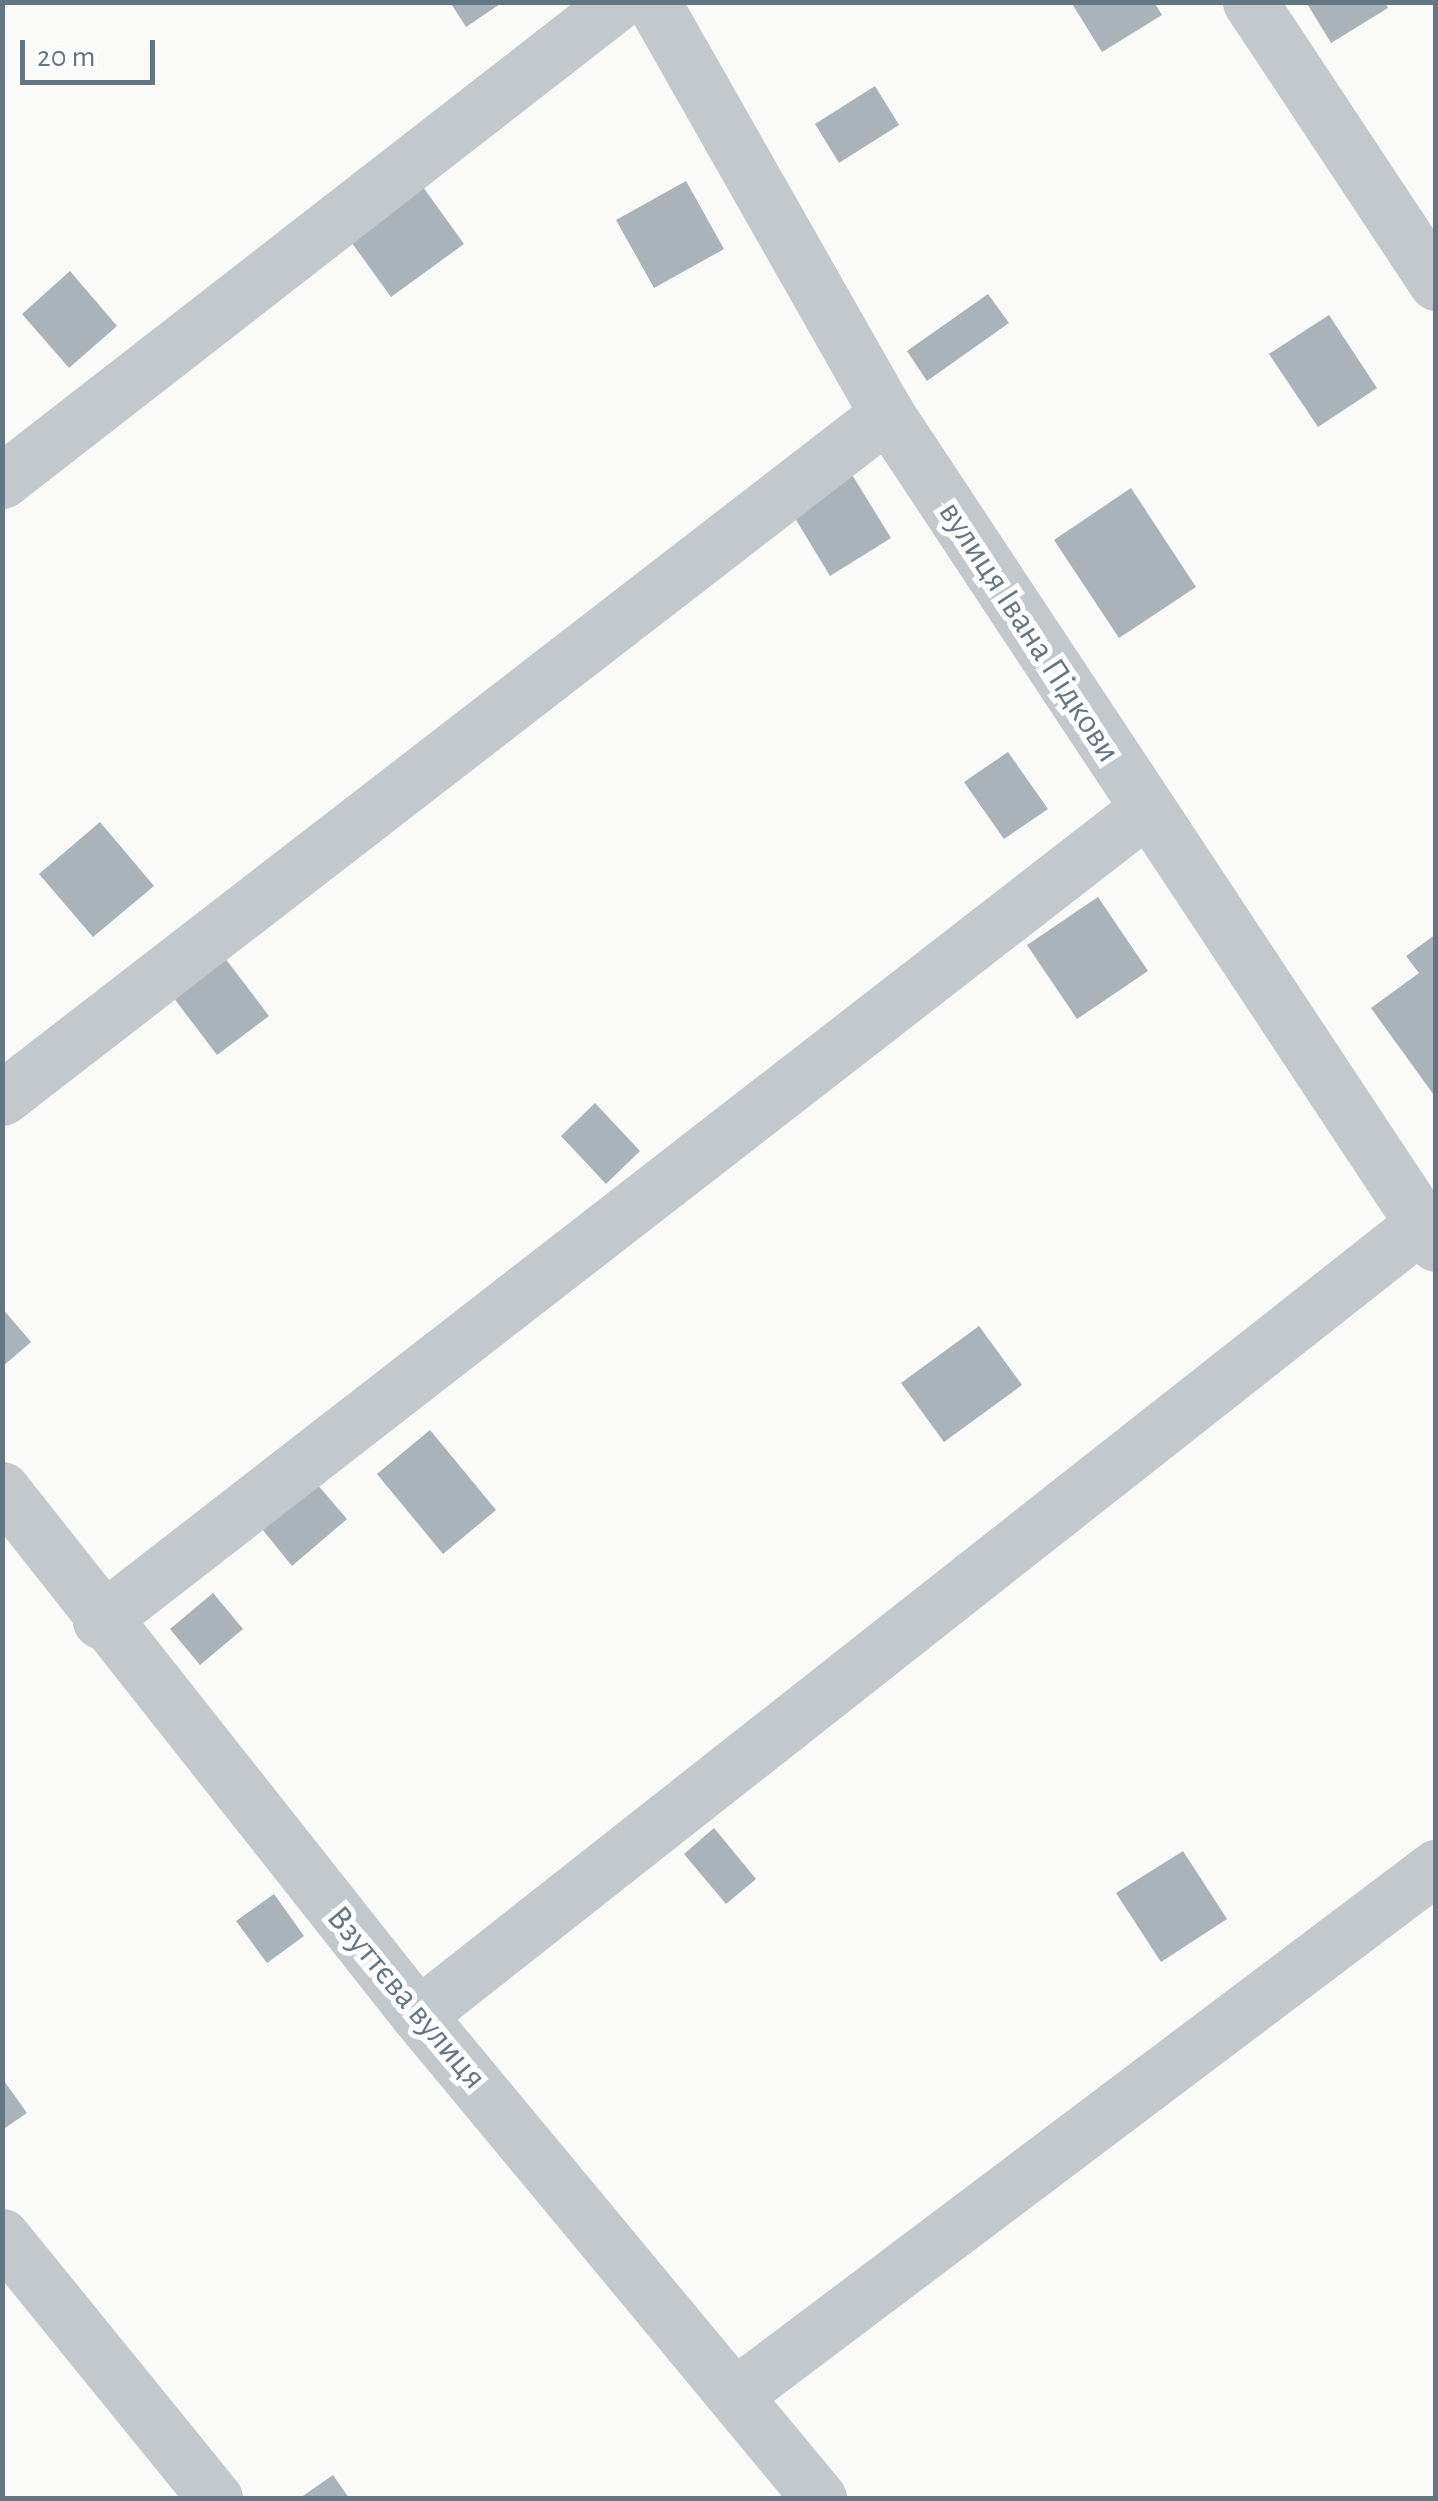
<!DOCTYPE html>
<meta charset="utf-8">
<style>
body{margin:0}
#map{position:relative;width:1438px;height:2501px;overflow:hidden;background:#fafaf8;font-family:"Alegreya Sans",sans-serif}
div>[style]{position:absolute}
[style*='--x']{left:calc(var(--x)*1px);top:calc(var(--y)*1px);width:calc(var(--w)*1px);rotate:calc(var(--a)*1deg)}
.building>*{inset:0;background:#aab3b9}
.minor>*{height:55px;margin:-27.5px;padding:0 27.5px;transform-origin:27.5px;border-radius:27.5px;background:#c3c8cc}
span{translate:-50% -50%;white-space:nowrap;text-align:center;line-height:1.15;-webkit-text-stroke:10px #fff;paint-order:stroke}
.street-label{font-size:35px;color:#657683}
.frame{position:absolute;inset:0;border:5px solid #657683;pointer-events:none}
.scale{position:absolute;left:20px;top:40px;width:135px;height:45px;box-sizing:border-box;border:5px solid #657683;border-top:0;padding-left:12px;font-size:30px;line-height:35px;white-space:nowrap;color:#657683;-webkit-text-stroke:8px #fff;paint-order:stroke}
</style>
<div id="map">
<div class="building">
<i style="clip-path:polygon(450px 2px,503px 2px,466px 27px)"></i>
<i style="clip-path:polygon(1071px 2px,1154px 2px,1162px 15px,1102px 52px)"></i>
<i style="clip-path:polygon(1306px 2px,1385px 2px,1388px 8px,1331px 43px)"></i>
<i style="clip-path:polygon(875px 86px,899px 125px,839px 163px,815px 124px)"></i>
<i style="clip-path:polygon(686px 181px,724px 249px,654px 288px,616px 220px)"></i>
<i style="clip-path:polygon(423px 187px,464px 244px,391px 297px,349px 239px)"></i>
<i style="clip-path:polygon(70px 271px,117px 326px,69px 368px,22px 314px)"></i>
<i style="clip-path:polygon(988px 294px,1009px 323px,927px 381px,907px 351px)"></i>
<i style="clip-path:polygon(1329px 315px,1377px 388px,1318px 427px,1269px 354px)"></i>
<i style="clip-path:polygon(851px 473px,891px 538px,830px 576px,790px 510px)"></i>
<i style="clip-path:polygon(1131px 488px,1196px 587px,1119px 638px,1054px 540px)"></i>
<i style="clip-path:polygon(1008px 752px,1048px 809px,1004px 839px,964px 782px)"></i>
<i style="clip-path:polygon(100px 822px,154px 886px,93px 937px,39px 874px)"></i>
<i style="clip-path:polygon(1098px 897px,1148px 971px,1077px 1019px,1027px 945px)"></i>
<i style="clip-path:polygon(1436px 934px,1436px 1098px,1371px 1008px,1419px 973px,1406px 956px)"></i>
<i style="clip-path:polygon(225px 958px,269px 1016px,217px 1055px,173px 997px)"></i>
<i style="clip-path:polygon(595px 1103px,640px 1151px,606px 1184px,561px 1136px)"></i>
<i style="clip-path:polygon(2px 1308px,31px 1342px,2px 1367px)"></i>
<i style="clip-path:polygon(979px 1326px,1022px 1385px,944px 1442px,901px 1383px)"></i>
<i style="clip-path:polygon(430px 1430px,496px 1510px,443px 1554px,377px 1474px)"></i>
<i style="clip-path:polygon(316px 1483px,347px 1519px,292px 1566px,262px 1529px)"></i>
<i style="clip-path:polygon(213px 1593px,243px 1629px,200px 1665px,170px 1629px)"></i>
<i style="clip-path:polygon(714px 1828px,756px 1879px,726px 1904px,684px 1854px)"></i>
<i style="clip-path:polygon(1183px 1851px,1227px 1919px,1161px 1962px,1116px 1893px)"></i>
<i style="clip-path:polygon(274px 1894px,304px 1936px,267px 1963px,236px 1921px)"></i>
<i style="clip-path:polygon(2px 2078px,27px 2113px,2px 2130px)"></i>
<i style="clip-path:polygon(333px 2475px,349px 2498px,300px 2498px)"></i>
</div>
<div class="minor">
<i style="--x:653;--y:2;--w:474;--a:60.4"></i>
<i style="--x:887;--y:414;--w:995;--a:56.52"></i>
<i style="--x:1250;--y:2;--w:337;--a:56.5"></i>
<i style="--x:2;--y:481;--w:780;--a:-37.87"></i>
<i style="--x:2;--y:1098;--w:1119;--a:-37.7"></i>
<i style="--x:2;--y:1489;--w:671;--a:51.66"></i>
<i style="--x:418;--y:2015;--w:628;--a:50.3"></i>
<i style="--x:100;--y:1621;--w:1323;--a:-37.81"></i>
<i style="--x:418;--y:2015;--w:1278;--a:-38.23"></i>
<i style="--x:2;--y:2236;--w:338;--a:50.9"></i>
<i style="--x:739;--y:2392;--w:873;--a:-36.99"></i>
</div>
<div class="street-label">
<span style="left:1029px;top:632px;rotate:57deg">вулиця Івана Підкови</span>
<span style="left:406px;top:1998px;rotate:50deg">Взуттєва вулиця</span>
</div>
<div class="frame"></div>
<div class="scale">20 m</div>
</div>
